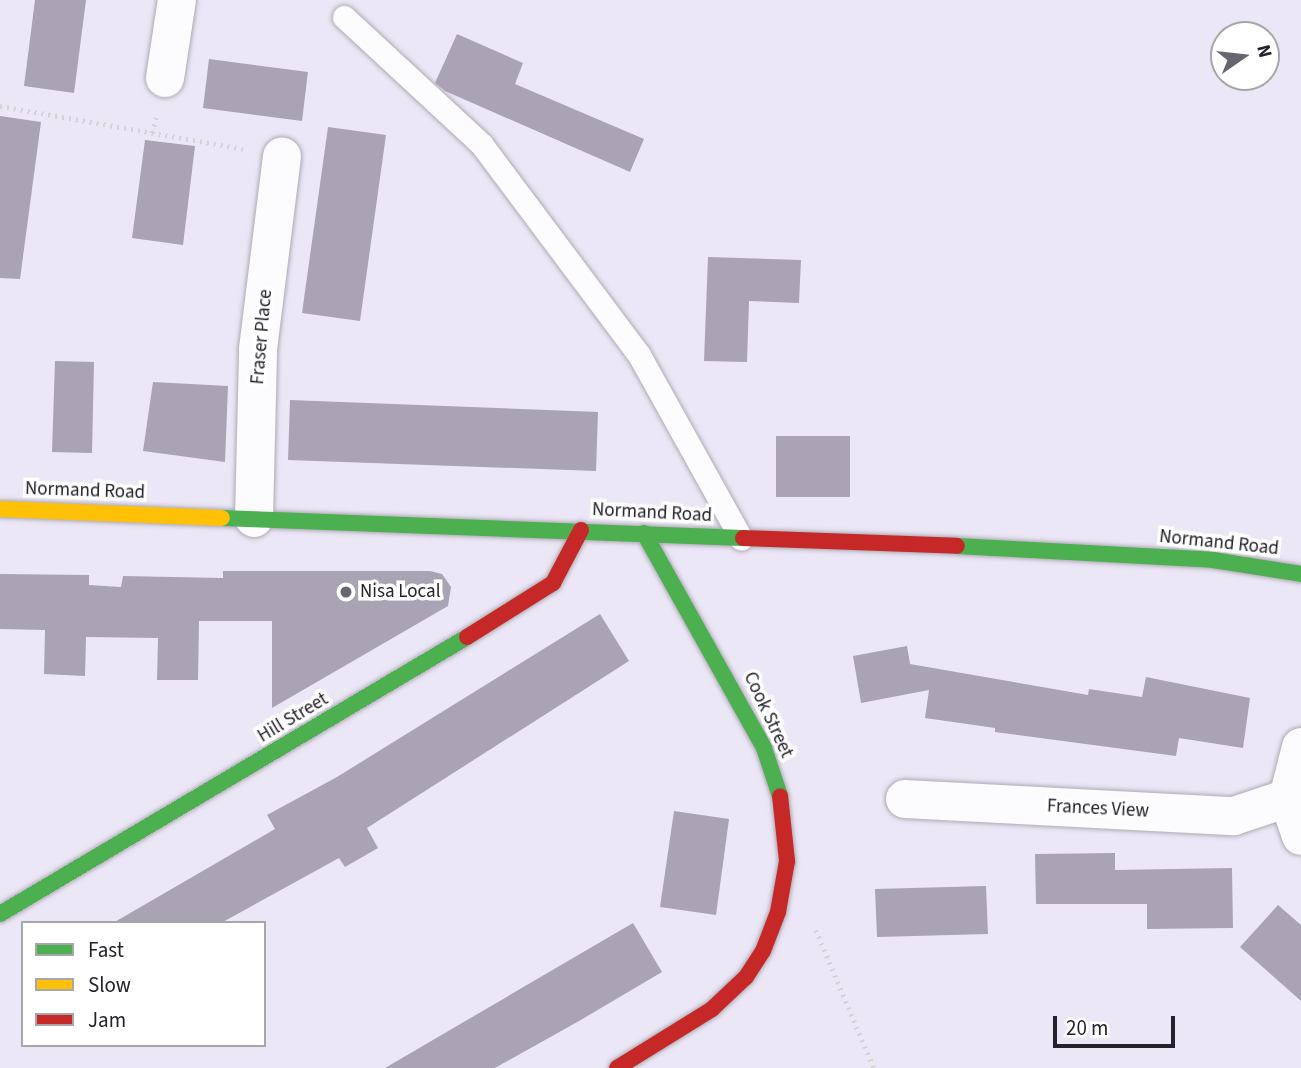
<!DOCTYPE html>
<style>
body{margin:0}
#map{position:relative;width:1301px;height:1068px;overflow:hidden;background:#ece7f6;font-family:"Source Sans 3",sans-serif}
div>[style]{position:absolute}
[style*='--x']{left:calc(var(--x)*1px);top:calc(var(--y)*1px);width:calc(var(--w)*1px);rotate:calc(var(--a)*1deg)}
.building>*{inset:0;background:#a9a3b4}
.path>*{height:4.5px;margin-top:-2.25px;transform-origin:0;background:repeating-linear-gradient(90deg,#d5d3d8 0 2px,transparent 0 7px)}
.roads{filter:drop-shadow(0 0 2px #aeaab5) drop-shadow(0 0 2px #aeaab5)}
.lane>*{height:23px;margin:-11.5px;padding:0 11.5px;transform-origin:11.5px;border-radius:11.5px;background:#fcfbfe}
.street>*{height:38px;margin:-19px;padding:0 19px;transform-origin:19px;border-radius:19px;background:#fcfbfe}
.fast>*{height:16px;margin:-8px;padding:0 8px;transform-origin:8px;border-radius:8px;background:#4caf50}
.slow>*{height:16px;margin:-8px;padding:0 8px;transform-origin:8px;border-radius:8px;background:#ffc107}
.jam>*{height:16px;margin:-8px;padding:0 8px;transform-origin:8px;border-radius:8px;background:#c62828}
.dots>*{width:19px;height:19px;translate:-50% -50%;box-sizing:border-box;border:4px solid #fff;border-radius:50%}
span{translate:-50% -50%;white-space:nowrap;text-align:center;line-height:1.15;-webkit-text-stroke:7px #fff;paint-order:stroke}
.street-label{font-size:19px;color:#24212a}
.poi-label{font-size:19px;color:#24212a}
.left{translate:0 -50%;text-align:left}
.legend{position:absolute;left:21px;top:921px;width:245px;height:126px;box-sizing:border-box;background:#fff;border:2px solid #a7a6aa;margin:0;padding:9px 12px;list-style:none;font-size:21px;color:#24212a}
.legend li{display:flex;align-items:center;gap:14px;height:35px}
.legend b{width:35px;border:2px solid #a7a6aa}
.north{position:absolute;left:1210px;top:21px;width:70px;height:70px;box-sizing:border-box;background:#fff;border:2px solid #a7a6aa;border-radius:50%;rotate:76deg;font-size:19px;font-weight:700;line-height:28px;text-align:center;color:#24212a}
.north::after{content:'';display:block;margin:auto;width:24px;height:32px;background:#6a6671;clip-path:polygon(50% 0,100% 100%,50% 72%,0 100%)}
.scale{position:absolute;left:1053px;top:1016px;width:122px;height:32px;box-sizing:border-box;border:4px solid #24212a;border-top:0;padding-left:9px;font-size:21px;line-height:24px;white-space:nowrap;color:#24212a;-webkit-text-stroke:5px #fff;paint-order:stroke}
</style>
<div id="map">
<div class="building">
<i style="clip-path:polygon(35px 0,86px 0,74px 93px,24px 86px)"></i>
<i style="clip-path:polygon(457px 34px,523px 63px,515px 84px,644px 139px,630px 172px,445px 91px,435px 83px)"></i>
<i style="clip-path:polygon(209px 59px,308px 72px,302px 121px,203px 108px)"></i>
<i style="clip-path:polygon(0 116px,41px 122px,20px 279px,0 278px)"></i>
<i style="clip-path:polygon(328px 127px,386px 135px,360px 321px,302px 313px)"></i>
<i style="clip-path:polygon(145px 140px,195px 146px,183px 245px,132px 238px)"></i>
<i style="clip-path:polygon(708px 257px,801px 260px,799px 303px,749px 301px,747px 362px,704px 361px)"></i>
<i style="clip-path:polygon(55px 361px,94px 362px,92px 453px,52px 452px)"></i>
<i style="clip-path:polygon(153px 382px,228px 386px,225px 462px,143px 451px)"></i>
<i style="clip-path:polygon(290px 400px,598px 412px,596px 471px,288px 460px)"></i>
<i style="clip-path:polygon(776px 436px,850px 436px,850px 497px,776px 497px)"></i>
<i style="clip-path:polygon(223px 571px,430px 571px,442px 574px,451px 587px,448px 606px,272px 708px,272px 621px,199px 621px,198px 680px,157px 680px,158px 638px,86px 637px,85px 676px,44px 674px,45px 630px,0 629px,0 574px,89px 575px,89px 585px,121px 587px,123px 576px,223px 578px)"></i>
<i style="clip-path:polygon(600px 614px,629px 661px,367px 828px,378px 848px,345px 867px,339px 858px,221px 923px,113px 923px,275px 829px,267px 815px,337px 777px)"></i>
<i style="clip-path:polygon(907px 646px,910px 664px,1088px 695px,1089px 689px,1142px 697px,1146px 677px,1250px 698px,1243px 748px,1179px 738px,1176px 756px,995px 732px,995px 728px,925px 718px,929px 690px,861px 703px,853px 656px)"></i>
<i style="clip-path:polygon(674px 811px,729px 819px,716px 915px,660px 907px)"></i>
<i style="clip-path:polygon(1115px 853px,1115px 870px,1232px 868px,1233px 928px,1147px 929px,1147px 904px,1036px 904px,1035px 854px)"></i>
<i style="clip-path:polygon(986px 886px,988px 934px,877px 937px,875px 889px)"></i>
<i style="clip-path:polygon(1278px 905px,1301px 925px,1301px 1001px,1240px 947px)"></i>
<i style="clip-path:polygon(633px 923px,662px 972px,579px 1021px,495px 1068px,385px 1068px)"></i>
</div>
<div class="path">
<i style="--x:0;--y:106;--w:247;--a:10"></i>
<i style="--x:152;--y:133;--w:16;--a:-76"></i>
<i style="--x:816;--y:930;--w:150;--a:67.2"></i>
</div>
<div class="roads">
<div class="lane">
<i style="--x:344;--y:17;--w:188;--a:42.8"></i>
<i style="--x:482;--y:145;--w:262;--a:53.2"></i>
<i style="--x:639;--y:355;--w:210;--a:60.9"></i>
</div>
<div class="street">
<i style="--x:165;--y:78;--w:79;--a:-81.3"></i>
<i style="--x:254;--y:518;--w:169;--a:-88.6"></i>
<i style="--x:258;--y:349;--w:194;--a:-82.9"></i>
<i style="--x:1301;--y:747;--w:53;--a:104.3"></i>
<i style="--x:1288;--y:798;--w:40;--a:71.1"></i>
<i style="--x:905;--y:799;--w:329;--a:3"></i>
<i style="--x:1234;--y:816;--w:57;--a:-18.4"></i>
</div>
<div class="fast">
<i style="--x:222;--y:518;--w:521;--a:2.2"></i>
<i style="--x:644;--y:533;--w:246;--a:60.8"></i>
<i style="--x:764;--y:748;--w:51;--a:71.6"></i>
<i style="--x:957;--y:546;--w:256;--a:3.1"></i>
<i style="--x:1213;--y:560;--w:89;--a:9"></i>
<i style="--x:0;--y:914;--w:543;--a:-30.67"></i>
</div>
<div class="slow">
<i style="--x:0;--y:509;--w:222;--a:2.3"></i>
</div>
<div class="jam">
<i style="--x:743;--y:538;--w:214;--a:2.1"></i>
<i style="--x:467;--y:637;--w:102;--a:-32.1"></i>
<i style="--x:553;--y:583;--w:60;--a:-62.2"></i>
<i style="--x:617;--y:1068;--w:112;--a:-31.8"></i>
<i style="--x:712;--y:1009;--w:47;--a:-43.3"></i>
<i style="--x:746;--y:977;--w:31;--a:-57"></i>
<i style="--x:763;--y:951;--w:42;--a:-69"></i>
<i style="--x:778;--y:912;--w:52;--a:-80"></i>
<i style="--x:787;--y:861;--w:65;--a:-96.1"></i>
</div>
</div>
<div class="dots">
<i style="left:346px;top:592px;background:#6a6671"></i>
</div>
<div class="street-label">
<span style="left:262px;top:337px;rotate:-85deg">Fraser Place</span>
<span style="left:85px;top:491px;rotate:2deg">Normand Road</span>
<span style="left:652px;top:513px;rotate:3deg">Normand Road</span>
<span style="left:1219px;top:543px;rotate:6deg">Normand Road</span>
<span style="left:768px;top:715px;rotate:65deg">Cook Street</span>
<span style="left:293px;top:718px;rotate:-31deg">Hill Street</span>
<span style="left:1098px;top:809px;rotate:3deg">Frances View</span>
</div>
<div class="poi-label">
<span class="left" style="left:360px;top:592px">Nisa Local</span>
</div>
<ul class="legend">
<li><b style="height:9px;background:#4caf50"></b>Fast</li>
<li><b style="height:9px;background:#ffc107"></b>Slow</li>
<li><b style="height:9px;background:#c62828"></b>Jam</li>
</ul>
<div class="north">N</div>
<div class="scale">20 m</div>
</div>
